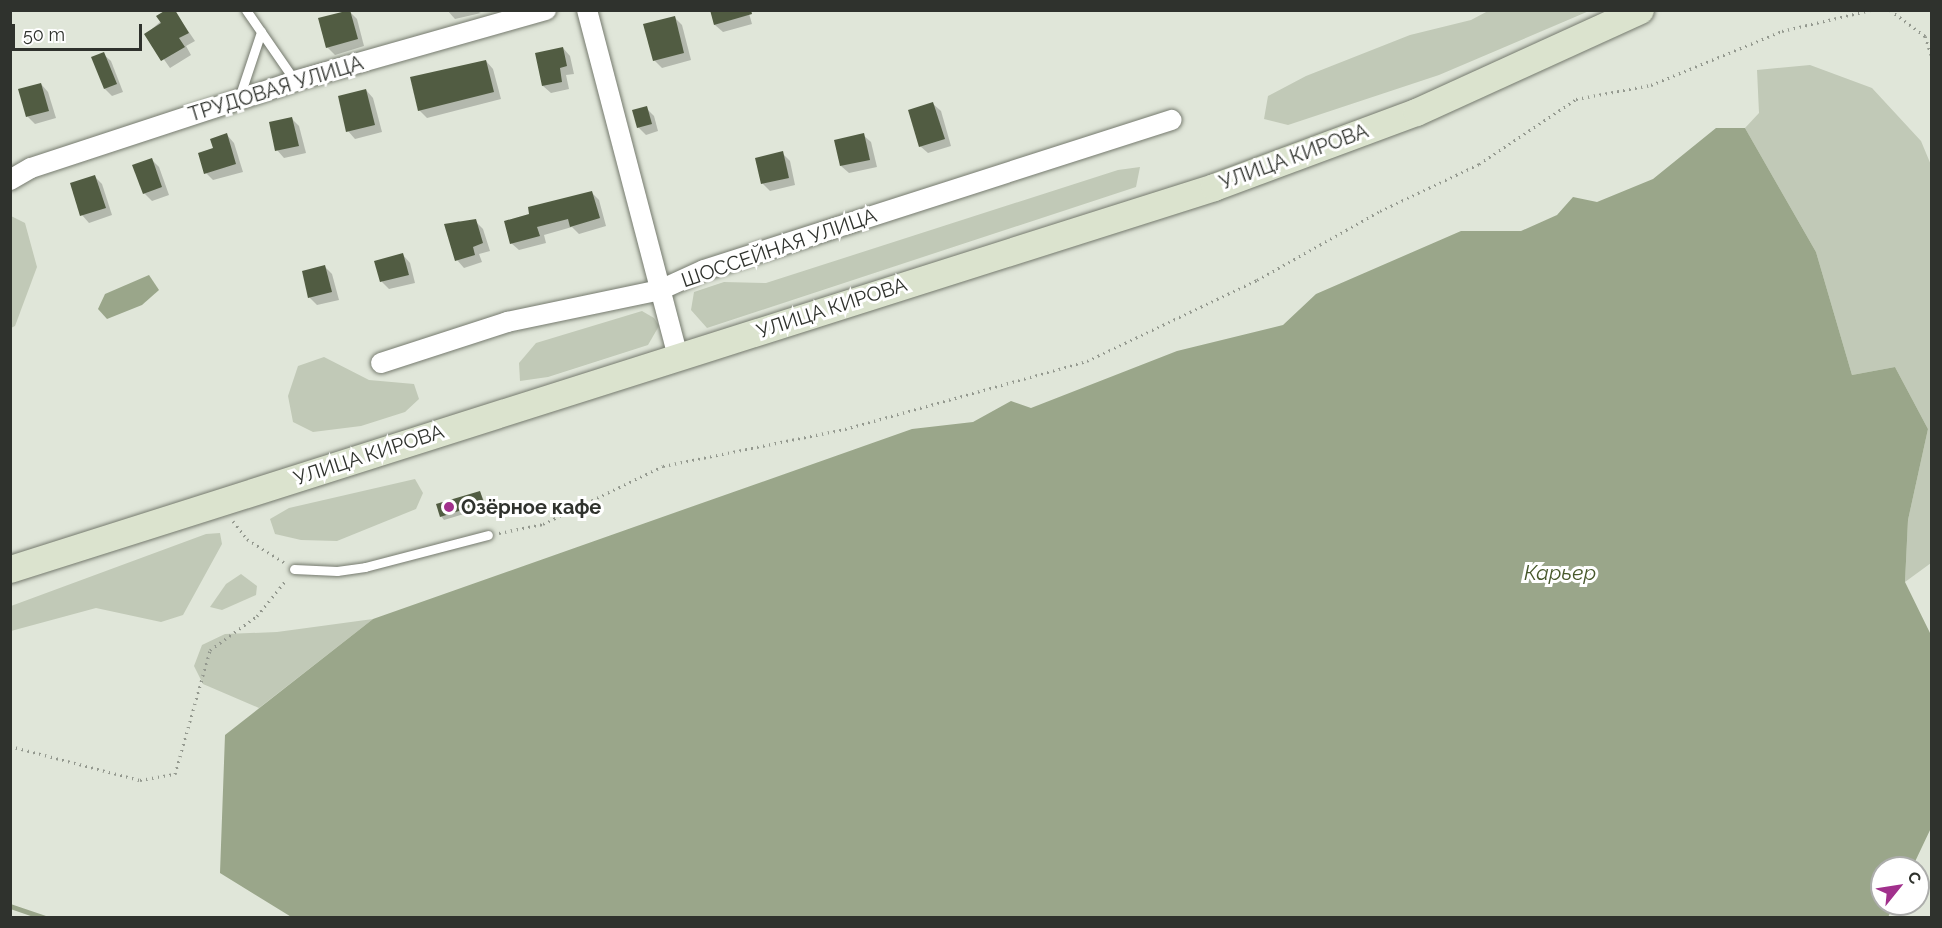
<!DOCTYPE html>
<meta charset="utf-8">
<style>
body{margin:0}
#map{position:relative;width:1942px;height:928px;overflow:hidden;background:#e0e6d9;font-family:Raleway,sans-serif}
div>[style]{position:absolute}
[style*='--x']{left:calc(var(--x)*1px);top:calc(var(--y)*1px);width:calc(var(--w)*1px);rotate:calc(var(--a)*1deg)}
.green>*{inset:0;background:#c1c9b7}
.water>*{inset:0;background:#9aa68a}
.shadow>*{inset:0;background:#0003}
.stream>*{height:5px;margin:-2.5px;padding:0 2.5px;transform-origin:2.5px;border-radius:2.5px;background:#9aa68a}
.building>*{inset:0;background:#515c42}
.path>*{height:3px;margin-top:-1.5px;transform-origin:0;background:repeating-linear-gradient(90deg,#94998f 0 1.5px,transparent 0 6px)}
.roads{filter:drop-shadow(0 0 2px #757a6e) drop-shadow(0 0 2px #757a6e)}
.lane>*{height:9px;margin:-4.5px;padding:0 4.5px;transform-origin:4.5px;border-radius:4.5px;background:#fff}
.street>*{height:20px;margin:-10px;padding:0 10px;transform-origin:10px;border-radius:10px;background:#fff}
.secondary>*{height:27px;margin:-13.5px;padding:0 13.5px;transform-origin:13.5px;border-radius:13.5px;background:#dbe3ce}
.dots>*{width:16px;height:16px;translate:-50% -50%;box-sizing:border-box;border:3px solid #fff;border-radius:50%}
span{translate:-50% -50%;white-space:nowrap;text-align:center;line-height:1.15;-webkit-text-stroke:6px #fff;paint-order:stroke}
.street-label{font-size:20px;color:#2f322d}
.poi-label{font-size:20px;color:#2f322d;font-weight:700}
.left{translate:0 -50%;text-align:left}
.water-label{font-size:21px;color:#47582a;font-style:italic}
.frame{position:absolute;inset:0;border:12px solid #2f322d;pointer-events:none}
.north{position:absolute;left:1870px;top:856px;width:60px;height:60px;box-sizing:border-box;background:#fff;border:2px solid #acadab;border-radius:50%;rotate:60deg;font-size:16px;font-weight:700;line-height:24px;text-align:center;color:#2f322d}
.north::after{content:'';display:block;margin:auto;width:21px;height:27px;background:#a1308c;clip-path:polygon(50% 0,100% 100%,50% 72%,0 100%)}
.scale{position:absolute;left:12px;top:24px;width:130px;height:27px;box-sizing:border-box;border:3px solid #2f322d;border-top:0;padding-left:8px;font-size:18px;line-height:21px;white-space:nowrap;color:#2f322d;-webkit-text-stroke:4px #fff;paint-order:stroke}
</style>
<div id="map">
<div class="green">
<i style="clip-path:polygon(1488px 11px,1589px 11px,1439px 75px,1288px 125px,1264px 119px,1268px 96px,1306px 76px,1410px 35px,1471px 20px)"></i>
<i style="clip-path:polygon(1810px 65px,1872px 88px,1921px 141px,1931px 165px,1931px 563px,1905px 582px,1908px 520px,1928px 429px,1895px 367px,1852px 375px,1816px 252px,1745px 128px,1759px 113px,1757px 70px)"></i>
<i style="clip-path:polygon(1140px 167px,1136px 187px,707px 328px,691px 310px,694px 292px,724px 282px,766px 283px,1118px 170px)"></i>
<i style="clip-path:polygon(11px 216px,25px 223px,37px 267px,15px 326px,11px 328px)"></i>
<i style="clip-path:polygon(642px 311px,654px 318px,659px 326px,648px 345px,548px 377px,520px 381px,519px 363px,536px 343px)"></i>
<i style="clip-path:polygon(324px 357px,369px 380px,414px 384px,419px 399px,405px 412px,361px 426px,313px 432px,293px 422px,288px 396px,298px 366px)"></i>
<i style="clip-path:polygon(415px 479px,423px 493px,416px 509px,337px 541px,301px 540px,275px 534px,270px 519px,289px 508px)"></i>
<i style="clip-path:polygon(220px 533px,222px 544px,183px 615px,161px 622px,96px 608px,11px 631px,11px 606px,206px 534px)"></i>
<i style="clip-path:polygon(241px 574px,257px 586px,256px 595px,222px 610px,210px 607px,226px 584px)"></i>
<i style="clip-path:polygon(373px 619px,259px 708px,203px 684px,194px 666px,202px 645px,225px 634px,277px 632px)"></i>
</div>
<div class="water">
<i style="clip-path:polygon(1716px 128px,1745px 128px,1816px 252px,1852px 375px,1895px 367px,1928px 429px,1908px 520px,1905px 582px,1931px 635px,1931px 828px,1912px 868px,1882px 868px,1882px 904px,1895px 904px,1888px 917px,293px 918px,220px 873px,225px 735px,373px 619px,912px 429px,973px 422px,1011px 401px,1031px 408px,1177px 351px,1283px 325px,1316px 294px,1461px 231px,1521px 231px,1557px 215px,1573px 197px,1597px 202px,1653px 179px)"></i>
<i style="clip-path:polygon(149px 275px,159px 290px,142px 305px,107px 319px,98px 309px,105px 294px)"></i>
</div>
<div class="shadow">
<i style="clip-path:polygon(174px 10px,195px 41px,186px 46px,191px 55px,170px 68px,146px 34px)"></i>
<i style="clip-path:polygon(474px 10px,481px 13px,455px 19px,447px 10px)"></i>
<i style="clip-path:polygon(711px 10px,748px 10px,752px 24px,723px 32px,715px 25px)"></i>
<i style="clip-path:polygon(349px 11px,357px 19px,364px 46px,335px 55px,327px 47px)"></i>
<i style="clip-path:polygon(674px 17px,682px 25px,691px 60px,662px 68px,654px 60px)"></i>
<i style="clip-path:polygon(563px 48px,570px 56px,574px 74px,566px 75px,569px 89px,551px 93px,543px 86px)"></i>
<i style="clip-path:polygon(103px 54px,111px 61px,123px 92px,112px 96px,105px 89px)"></i>
<i style="clip-path:polygon(486px 61px,493px 69px,501px 99px,427px 118px,419px 110px)"></i>
<i style="clip-path:polygon(41px 84px,48px 92px,56px 118px,35px 124px,28px 117px)"></i>
<i style="clip-path:polygon(366px 90px,373px 98px,382px 132px,355px 139px,348px 131px)"></i>
<i style="clip-path:polygon(933px 104px,941px 111px,951px 146px,928px 153px,920px 146px)"></i>
<i style="clip-path:polygon(646px 108px,654px 116px,658px 131px,646px 135px,638px 127px)"></i>
<i style="clip-path:polygon(292px 119px,299px 126px,306px 153px,284px 158px,277px 150px)"></i>
<i style="clip-path:polygon(227px 135px,234px 143px,243px 172px,213px 180px,206px 173px,215px 149px)"></i>
<i style="clip-path:polygon(863px 135px,871px 142px,877px 167px,849px 173px,841px 166px)"></i>
<i style="clip-path:polygon(782px 153px,790px 161px,795px 185px,770px 191px,762px 183px)"></i>
<i style="clip-path:polygon(152px 160px,159px 167px,169px 195px,152px 201px,144px 193px)"></i>
<i style="clip-path:polygon(95px 177px,102px 184px,112px 215px,89px 223px,82px 215px)"></i>
<i style="clip-path:polygon(591px 192px,599px 200px,606px 226px,579px 234px,572px 227px,544px 235px,546px 243px,519px 250px,511px 243px)"></i>
<i style="clip-path:polygon(459px 221px,463px 225px,475px 221px,483px 229px,490px 251px,479px 254px,482px 262px,464px 268px,457px 260px,446px 225px)"></i>
<i style="clip-path:polygon(403px 255px,410px 263px,415px 283px,389px 289px,382px 282px)"></i>
<i style="clip-path:polygon(325px 267px,332px 274px,339px 300px,317px 305px,310px 298px,303px 272px)"></i>
<i style="clip-path:polygon(480px 492px,487px 507px,444px 520px,441px 516px)"></i>
</div>
<div class="stream">
<i style="--x:10;--y:906;--w:36;--a:19"></i>
</div>
<div class="building">
<i style="clip-path:polygon(166px 10px,175px 10px,189px 33px,179px 38px,185px 47px,161px 61px,144px 34px,161px 23px,156px 16px)"></i>
<i style="clip-path:polygon(350px 10px,358px 39px,326px 48px,318px 18px)"></i>
<i style="clip-path:polygon(710px 10px,751px 10px,752px 14px,714px 25px)"></i>
<i style="clip-path:polygon(675px 16px,684px 53px,653px 61px,643px 24px)"></i>
<i style="clip-path:polygon(563px 47px,567px 66px,560px 68px,562px 82px,542px 86px,535px 53px)"></i>
<i style="clip-path:polygon(104px 52px,117px 84px,104px 89px,91px 57px)"></i>
<i style="clip-path:polygon(486px 60px,494px 92px,418px 111px,410px 77px)"></i>
<i style="clip-path:polygon(41px 83px,49px 111px,26px 117px,18px 89px)"></i>
<i style="clip-path:polygon(366px 89px,375px 125px,346px 132px,338px 96px)"></i>
<i style="clip-path:polygon(933px 102px,945px 139px,919px 147px,908px 110px)"></i>
<i style="clip-path:polygon(647px 106px,652px 124px,637px 128px,632px 110px)"></i>
<i style="clip-path:polygon(292px 117px,299px 146px,275px 151px,269px 122px)"></i>
<i style="clip-path:polygon(227px 133px,236px 164px,204px 174px,198px 153px,213px 148px,210px 139px)"></i>
<i style="clip-path:polygon(864px 133px,870px 160px,840px 166px,834px 140px)"></i>
<i style="clip-path:polygon(783px 151px,789px 178px,761px 184px,755px 158px)"></i>
<i style="clip-path:polygon(152px 158px,162px 187px,143px 194px,132px 165px)"></i>
<i style="clip-path:polygon(95px 175px,106px 208px,80px 216px,70px 183px)"></i>
<i style="clip-path:polygon(592px 191px,600px 218px,570px 227px,568px 219px,537px 227px,540px 236px,510px 244px,504px 221px,529px 214px,528px 207px)"></i>
<i style="clip-path:polygon(476px 219px,483px 243px,473px 247px,475px 255px,455px 261px,444px 224px)"></i>
<i style="clip-path:polygon(403px 253px,409px 275px,380px 282px,374px 261px)"></i>
<i style="clip-path:polygon(325px 265px,332px 292px,308px 298px,302px 271px)"></i>
<i style="clip-path:polygon(480px 491px,484px 503px,440px 517px,436px 504px)"></i>
</div>
<div class="path">
<i style="--x:1890;--y:10;--w:44;--a:36.6"></i>
<i style="--x:1925;--y:36;--w:22;--a:72"></i>
<i style="--x:233;--y:521;--w:23;--a:52"></i>
<i style="--x:247;--y:539;--w:45;--a:32.3"></i>
<i style="--x:499;--y:533;--w:45;--a:-11.6"></i>
<i style="--x:543;--y:524;--w:133;--a:-25.8"></i>
<i style="--x:663;--y:466;--w:186;--a:-11.5"></i>
<i style="--x:845;--y:429;--w:251;--a:-15.7"></i>
<i style="--x:1087;--y:361;--w:188;--a:-25.5"></i>
<i style="--x:1257;--y:280;--w:141;--a:-29.3"></i>
<i style="--x:1380;--y:211;--w:110;--a:-25.4"></i>
<i style="--x:1479;--y:164;--w:117;--a:-33.8"></i>
<i style="--x:1576;--y:99;--w:76;--a:-10.6"></i>
<i style="--x:1651;--y:85;--w:142;--a:-22.4"></i>
<i style="--x:1782;--y:31;--w:91;--a:-13.3"></i>
<i style="--x:10;--y:746;--w:134;--a:14.7"></i>
<i style="--x:140;--y:780;--w:36;--a:-10"></i>
<i style="--x:175;--y:774;--w:129;--a:-74.2"></i>
<i style="--x:210;--y:650;--w:58;--a:-35.9"></i>
<i style="--x:257;--y:616;--w:46;--a:-51.1"></i>
</div>
<div class="roads">
<div class="lane">
<i style="--x:246;--y:10;--w:86;--a:55.4"></i>
<i style="--x:239;--y:98;--w:70;--a:-71.6"></i>
<i style="--x:294;--y:569;--w:43;--a:2.7"></i>
<i style="--x:337;--y:571;--w:28;--a:-8"></i>
<i style="--x:365;--y:567;--w:127;--a:-14.6"></i>
</div>
<div class="street">
<i style="--x:587;--y:10;--w:359;--a:75.3"></i>
<i style="--x:10;--y:180;--w:24;--a:-30"></i>
<i style="--x:31;--y:168;--w:278;--a:-18.2"></i>
<i style="--x:295;--y:81;--w:261;--a:-15.8"></i>
<i style="--x:381;--y:363;--w:133;--a:-18"></i>
<i style="--x:507;--y:322;--w:156;--a:-11.8"></i>
<i style="--x:660;--y:290;--w:48;--a:-24.4"></i>
<i style="--x:704;--y:270;--w:491;--a:-17.8"></i>
</div>
<div class="secondary">
<i style="--x:10;--y:569;--w:1263;--a:-17.6"></i>
<i style="--x:1214;--y:187;--w:215;--a:-20.4"></i>
<i style="--x:1416;--y:112;--w:246;--a:-24.5"></i>
</div>
</div>
<div class="dots">
<i style="left:449px;top:507px;background:#a1308c"></i>
</div>
<div class="street-label">
<span style="left:276px;top:89px;rotate:-17deg">ТРУДОВАЯ УЛИЦА</span>
<span style="left:1294px;top:157px;rotate:-20deg">УЛИЦА КИРОВА</span>
<span style="left:779px;top:248px;rotate:-19deg">ШОССЕЙНАЯ УЛИЦА</span>
<span style="left:832px;top:308px;rotate:-18deg">УЛИЦА КИРОВА</span>
<span style="left:369px;top:455px;rotate:-18deg">УЛИЦА КИРОВА</span>
</div>
<div class="poi-label">
<span class="left" style="left:461px;top:507px">Озёрное кафе</span>
</div>
<div class="water-label">
<span style="left:1560px;top:573px">Карьер</span>
</div>
<div class="frame"></div>
<div class="north">С</div>
<div class="scale">50 m</div>
</div>
